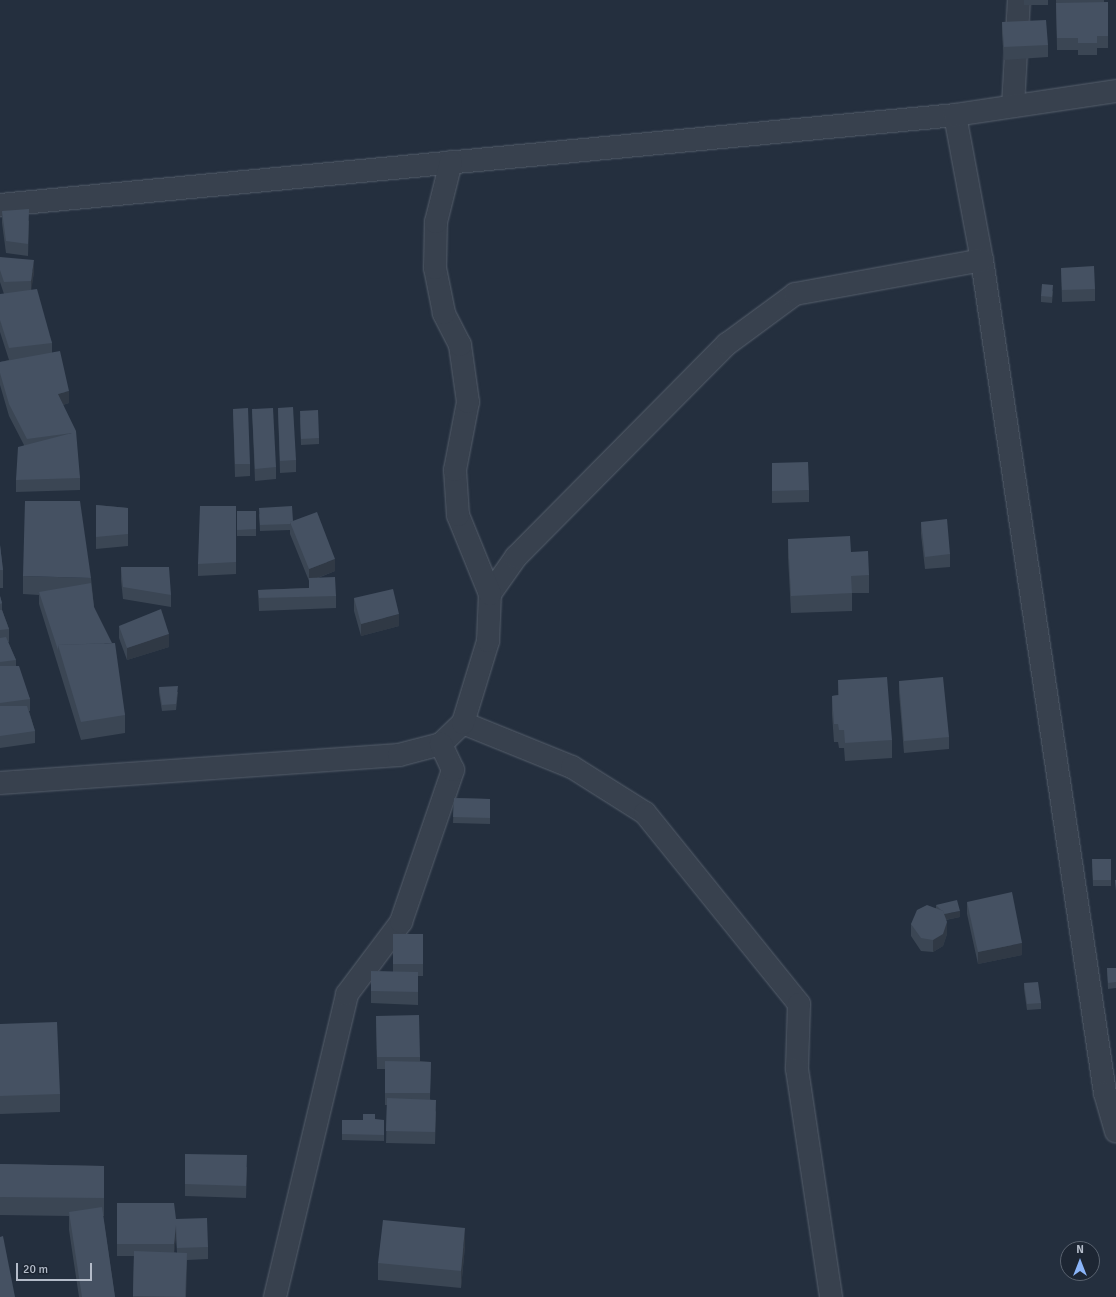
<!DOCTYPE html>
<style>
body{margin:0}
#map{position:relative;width:1116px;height:1297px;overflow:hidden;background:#242f3e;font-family:Signika,sans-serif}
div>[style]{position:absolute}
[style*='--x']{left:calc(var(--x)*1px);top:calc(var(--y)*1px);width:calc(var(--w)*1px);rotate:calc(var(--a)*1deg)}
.roads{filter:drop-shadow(0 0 1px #565f6c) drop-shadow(0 0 1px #565f6c)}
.street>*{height:22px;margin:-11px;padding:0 11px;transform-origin:11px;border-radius:11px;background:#38414e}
.wall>*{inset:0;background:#3b4654}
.shaded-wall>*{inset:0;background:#303945}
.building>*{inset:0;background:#455162}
span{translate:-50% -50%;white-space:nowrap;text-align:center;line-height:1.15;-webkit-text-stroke:4px #1d2633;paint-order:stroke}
.north{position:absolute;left:1060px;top:1241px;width:40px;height:40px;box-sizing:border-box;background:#1d2633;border:1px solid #59626f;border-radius:50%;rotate:0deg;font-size:11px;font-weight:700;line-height:16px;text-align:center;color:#b4bcc9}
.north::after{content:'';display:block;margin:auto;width:14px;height:18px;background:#8ab4f8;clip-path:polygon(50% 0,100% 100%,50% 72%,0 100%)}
.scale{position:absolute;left:16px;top:1263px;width:76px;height:18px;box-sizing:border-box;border:2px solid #b4bcc9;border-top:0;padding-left:5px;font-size:12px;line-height:14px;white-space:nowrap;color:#b4bcc9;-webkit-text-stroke:3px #1d2633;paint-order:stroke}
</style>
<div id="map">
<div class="roads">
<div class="street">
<i style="--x:1013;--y:106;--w:106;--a:-86.8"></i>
<i style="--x:955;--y:115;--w:147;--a:79.5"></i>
<i style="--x:982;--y:260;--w:842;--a:81.6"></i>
<i style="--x:1105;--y:1093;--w:40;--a:74"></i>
<i style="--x:0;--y:205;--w:959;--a:-5.38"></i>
<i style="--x:955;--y:115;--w:163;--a:-8.5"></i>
<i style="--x:490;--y:594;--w:45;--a:-54.9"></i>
<i style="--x:516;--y:557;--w:300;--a:-45.3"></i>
<i style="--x:727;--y:344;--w:84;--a:-36.3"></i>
<i style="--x:795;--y:294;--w:190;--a:-10.3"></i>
<i style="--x:463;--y:723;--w:118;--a:22"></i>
<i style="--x:572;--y:767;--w:86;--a:32.2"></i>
<i style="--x:645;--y:813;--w:245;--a:51.1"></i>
<i style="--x:799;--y:1004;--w:65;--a:91.8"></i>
<i style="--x:797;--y:1069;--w:231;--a:81.5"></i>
<i style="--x:0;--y:783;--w:400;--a:-4"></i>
<i style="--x:399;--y:755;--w:43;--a:-14.7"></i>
<i style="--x:441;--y:744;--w:30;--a:-44"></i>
<i style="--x:463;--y:723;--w:86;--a:-73"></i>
<i style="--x:488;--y:641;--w:47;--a:-87.6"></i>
<i style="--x:490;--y:594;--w:85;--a:-112.1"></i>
<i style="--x:458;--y:515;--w:45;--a:-93.8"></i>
<i style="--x:455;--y:470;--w:69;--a:-79.2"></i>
<i style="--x:468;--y:402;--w:58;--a:-98"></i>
<i style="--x:460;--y:345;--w:36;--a:-117"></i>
<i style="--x:444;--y:313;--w:46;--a:-101.3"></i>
<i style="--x:435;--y:268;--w:46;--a:-88.8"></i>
<i style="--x:436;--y:222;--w:62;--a:-76"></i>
<i style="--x:275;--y:1297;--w:311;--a:-76.6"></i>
<i style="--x:347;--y:994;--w:90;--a:-53.1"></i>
<i style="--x:401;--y:922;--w:161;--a:-71.1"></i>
<i style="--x:453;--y:770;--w:29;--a:-115"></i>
</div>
</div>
<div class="wall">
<i style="clip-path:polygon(1024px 0,1048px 0,1048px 5px,1024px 5px)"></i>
<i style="clip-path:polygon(1056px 0,1104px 0,1104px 2px,1108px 2px,1108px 48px,1097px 48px,1097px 55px,1078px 55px,1078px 50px,1057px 50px)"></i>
<i style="clip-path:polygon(1002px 22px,1048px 45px,1048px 57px,1004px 60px,1002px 34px)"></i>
<i style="clip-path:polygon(2px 211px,29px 221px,28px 256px,6px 253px,2px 223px)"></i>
<i style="clip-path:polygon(0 257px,34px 272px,31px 289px,52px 343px,52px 353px,69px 403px,63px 405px,80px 478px,80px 490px,16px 492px,16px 480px,24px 445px,9px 416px,0 385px,0 362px,9px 360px,0 332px,0 294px,4px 294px,0 282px)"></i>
<i style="clip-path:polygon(1061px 268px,1095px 289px,1095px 301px,1062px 302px)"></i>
<i style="clip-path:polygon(1053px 291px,1052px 303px,1041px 302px,1041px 296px)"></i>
<i style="clip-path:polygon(278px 408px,296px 460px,296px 472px,280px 473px)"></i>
<i style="clip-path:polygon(233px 409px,250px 464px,250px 476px,235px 477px)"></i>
<i style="clip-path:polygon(252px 409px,276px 467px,276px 479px,255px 481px)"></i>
<i style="clip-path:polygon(300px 417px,319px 438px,319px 444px,301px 445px)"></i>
<i style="clip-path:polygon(772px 463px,809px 490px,809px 502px,772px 503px)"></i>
<i style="clip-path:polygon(96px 505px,128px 508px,128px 546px,96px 549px)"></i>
<i style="clip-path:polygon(236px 506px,236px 574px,198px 576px,198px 564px)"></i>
<i style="clip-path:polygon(256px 511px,256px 536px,237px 536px,237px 518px)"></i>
<i style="clip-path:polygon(259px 514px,293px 521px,335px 571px,318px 578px,336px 596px,336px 608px,259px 611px,258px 590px,309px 588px,309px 581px,290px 534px,290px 530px,260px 531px)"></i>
<i style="clip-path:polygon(921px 522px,950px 554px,950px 567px,925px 569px,921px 534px)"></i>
<i style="clip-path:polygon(788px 539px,851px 552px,869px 575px,869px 593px,852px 593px,852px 611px,791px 613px,788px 557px)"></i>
<i style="clip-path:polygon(0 545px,3px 570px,3px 588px,0 588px)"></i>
<i style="clip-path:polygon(121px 567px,171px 595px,171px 607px,123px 599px,121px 580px)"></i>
<i style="clip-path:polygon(23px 576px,91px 578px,94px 607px,125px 715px,125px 733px,81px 740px,39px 604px,39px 595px,23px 594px)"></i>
<i style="clip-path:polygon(0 596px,2px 603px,2px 610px,9px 629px,9px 642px,8px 642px,16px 660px,16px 666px,30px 699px,30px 711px,29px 711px,35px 731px,35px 743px,0 748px)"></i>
<i style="clip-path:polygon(354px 598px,399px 626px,361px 636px,354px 611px)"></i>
<i style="clip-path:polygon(119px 626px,169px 647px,127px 660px,119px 638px)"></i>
<i style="clip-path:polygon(838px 680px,892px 740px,892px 758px,845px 761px,844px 748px,839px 748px,838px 742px,834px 742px,832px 714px,832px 696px,838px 695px)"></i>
<i style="clip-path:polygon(899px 681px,949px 737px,949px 749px,904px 753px,899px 693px)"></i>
<i style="clip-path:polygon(159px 687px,178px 692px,176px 710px,162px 711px,159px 693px)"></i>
<i style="clip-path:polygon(454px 798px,490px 799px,490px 824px,453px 823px)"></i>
<i style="clip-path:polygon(1092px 859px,1111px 859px,1111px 886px,1093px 886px)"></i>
<i style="clip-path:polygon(967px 902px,1022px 955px,978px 964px,967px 914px)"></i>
<i style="clip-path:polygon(936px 905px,960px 917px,946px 920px,947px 934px,943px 946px,933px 952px,921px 951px,911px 936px,911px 924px,936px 908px)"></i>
<i style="clip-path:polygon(393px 934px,423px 964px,423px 976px,418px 976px,418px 1005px,371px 1003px,371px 971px,393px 972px)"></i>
<i style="clip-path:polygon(1107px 968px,1116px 968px,1116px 988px,1108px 989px)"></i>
<i style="clip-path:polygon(1024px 983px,1041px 1003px,1041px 1009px,1027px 1010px,1024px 989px)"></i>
<i style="clip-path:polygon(376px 1016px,420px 1057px,420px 1061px,431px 1062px,430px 1099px,436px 1112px,435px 1144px,386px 1143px,387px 1105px,385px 1105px,385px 1069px,377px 1069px)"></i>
<i style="clip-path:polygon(0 1024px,60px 1094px,60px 1112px,0 1114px)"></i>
<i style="clip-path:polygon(342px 1120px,384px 1120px,384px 1141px,342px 1140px)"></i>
<i style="clip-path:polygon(0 1164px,104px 1166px,104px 1216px,103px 1216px,115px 1297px,79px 1297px,69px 1230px,69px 1216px,0 1215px)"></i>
<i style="clip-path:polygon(247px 1167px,246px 1198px,185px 1196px,185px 1184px)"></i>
<i style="clip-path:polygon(evenodd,117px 1203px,176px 1219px,208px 1247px,208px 1259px,187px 1260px,186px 1297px,133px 1297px,134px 1256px,117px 1256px,117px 1203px,176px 1237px,177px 1253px,174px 1252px,176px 1237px)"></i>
<i style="clip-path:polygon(465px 1246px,461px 1288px,378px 1280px,378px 1263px)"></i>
</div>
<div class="shaded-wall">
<i style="clip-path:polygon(34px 260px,34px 272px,31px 293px,31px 281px)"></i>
<i style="clip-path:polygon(69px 391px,69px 403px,58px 406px,58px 394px)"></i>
<i style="clip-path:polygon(335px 559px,335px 571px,309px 581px,309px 569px)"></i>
<i style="clip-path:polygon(399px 614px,399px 626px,361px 636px,361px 624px)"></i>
<i style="clip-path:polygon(169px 634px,169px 647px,127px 660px,127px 648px)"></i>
<i style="clip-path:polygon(960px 911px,960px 917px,944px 920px,944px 914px)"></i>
<i style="clip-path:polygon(947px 922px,947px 934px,943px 946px,933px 952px,933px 940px)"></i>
<i style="clip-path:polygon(1022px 943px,1022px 955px,978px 964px,978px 952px)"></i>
<i style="clip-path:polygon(176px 1225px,176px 1237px,174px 1256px,174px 1244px)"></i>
<i style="clip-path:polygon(465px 1228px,465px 1246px,461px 1288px,461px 1271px)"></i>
</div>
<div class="building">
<i style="clip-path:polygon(1108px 2px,1108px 36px,1097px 36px,1097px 43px,1078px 43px,1078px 38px,1057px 38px,1056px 3px)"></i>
<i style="clip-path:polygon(1046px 20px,1048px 45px,1004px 47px,1002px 22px)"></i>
<i style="clip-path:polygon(29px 209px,28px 244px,6px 241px,2px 211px)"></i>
<i style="clip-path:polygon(0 257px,34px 260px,31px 281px,4px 282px,0 270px)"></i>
<i style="clip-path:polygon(1094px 266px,1095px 289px,1062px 290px,1061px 268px)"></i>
<i style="clip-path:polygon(1042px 284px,1053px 285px,1052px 297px,1041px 296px)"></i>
<i style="clip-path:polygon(37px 289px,52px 343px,9px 348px,0 320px,0 294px)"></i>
<i style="clip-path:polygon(60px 351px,69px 391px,58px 394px,76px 431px,80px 478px,16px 480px,18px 447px,72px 433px,27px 439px,9px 404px,0 373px,0 362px)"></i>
<i style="clip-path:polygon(293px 407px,296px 460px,280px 461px,278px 408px)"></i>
<i style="clip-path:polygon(248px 408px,250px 464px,235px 464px,233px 409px)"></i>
<i style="clip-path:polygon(273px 408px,276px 467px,255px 469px,252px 409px)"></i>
<i style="clip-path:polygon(318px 410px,319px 438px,301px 439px,300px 411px)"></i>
<i style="clip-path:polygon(808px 462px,809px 490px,772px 491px,772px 463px)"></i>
<i style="clip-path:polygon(25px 501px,80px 501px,91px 578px,23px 576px)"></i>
<i style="clip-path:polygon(96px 505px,128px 508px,128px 534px,96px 537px)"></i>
<i style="clip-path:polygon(200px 506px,236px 506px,236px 562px,198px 564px)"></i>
<i style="clip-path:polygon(292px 506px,293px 521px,290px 522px,290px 524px,260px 525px,259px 508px)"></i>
<i style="clip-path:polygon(237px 511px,256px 511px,256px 529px,237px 530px)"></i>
<i style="clip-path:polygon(317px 512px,335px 559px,309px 569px,290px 522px)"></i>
<i style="clip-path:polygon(947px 519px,950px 554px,925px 557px,921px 522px)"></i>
<i style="clip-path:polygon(850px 536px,851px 552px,868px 551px,869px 575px,851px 576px,852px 593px,791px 596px,788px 539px)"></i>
<i style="clip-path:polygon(0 545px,3px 570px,0 570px)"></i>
<i style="clip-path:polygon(121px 567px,169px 567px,171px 595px,123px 587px)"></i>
<i style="clip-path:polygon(335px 577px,336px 596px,259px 598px,258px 590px,309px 588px,309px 578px)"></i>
<i style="clip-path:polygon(91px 583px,94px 607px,112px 643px,58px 645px,58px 650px,39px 592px)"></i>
<i style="clip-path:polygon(393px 589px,399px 614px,361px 624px,354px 598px)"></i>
<i style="clip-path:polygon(0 596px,2px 603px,0 604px)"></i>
<i style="clip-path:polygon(161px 609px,169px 634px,127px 648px,119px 626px)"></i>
<i style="clip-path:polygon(0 610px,2px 610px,9px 629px,0 630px)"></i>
<i style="clip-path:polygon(6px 637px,16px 660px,0 662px,0 638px)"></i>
<i style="clip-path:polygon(115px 643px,125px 715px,81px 722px,58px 645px)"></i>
<i style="clip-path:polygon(0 666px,19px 666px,30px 699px,0 703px)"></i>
<i style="clip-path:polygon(887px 677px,892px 740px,845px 743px,844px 730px,839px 730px,838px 724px,834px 724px,832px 696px,839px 695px,838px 680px)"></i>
<i style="clip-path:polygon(943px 677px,949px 737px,904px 741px,899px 681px)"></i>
<i style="clip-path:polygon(178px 686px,176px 704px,162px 705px,159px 687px)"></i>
<i style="clip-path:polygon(0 706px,27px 706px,35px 731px,0 736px)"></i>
<i style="clip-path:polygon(454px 798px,490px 799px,490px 818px,453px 817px)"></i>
<i style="clip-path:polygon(1092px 859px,1111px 859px,1111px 880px,1093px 880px)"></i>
<i style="clip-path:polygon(1115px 880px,1116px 880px,1116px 891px)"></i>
<i style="clip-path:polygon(1012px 892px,1022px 943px,978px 952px,967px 902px)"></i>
<i style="clip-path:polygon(957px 900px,960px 911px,944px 914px,943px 911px,941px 910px,936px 905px)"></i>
<i style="clip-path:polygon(927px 905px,943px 911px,947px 922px,943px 934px,933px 940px,921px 938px,911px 924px,917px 910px)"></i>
<i style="clip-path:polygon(393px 934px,423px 934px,423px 964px,393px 964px)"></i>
<i style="clip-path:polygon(1107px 968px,1116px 968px,1116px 982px,1108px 983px)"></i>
<i style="clip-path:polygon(371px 971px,418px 972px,418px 992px,371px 991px)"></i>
<i style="clip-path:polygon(1038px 982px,1041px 1003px,1027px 1004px,1024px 983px)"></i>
<i style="clip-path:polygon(419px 1015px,420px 1057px,377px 1057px,376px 1016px)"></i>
<i style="clip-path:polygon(57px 1022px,60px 1094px,0 1096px,0 1024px)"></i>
<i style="clip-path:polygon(385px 1061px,431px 1062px,430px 1093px,385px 1093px)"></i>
<i style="clip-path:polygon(387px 1098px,436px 1100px,435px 1132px,386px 1131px)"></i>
<i style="clip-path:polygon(363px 1114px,375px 1114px,375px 1119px,384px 1120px,384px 1135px,342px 1134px,342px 1120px,363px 1120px)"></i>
<i style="clip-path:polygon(185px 1154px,247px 1155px,246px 1186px,185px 1184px)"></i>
<i style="clip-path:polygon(0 1164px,104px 1166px,104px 1198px,0 1197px)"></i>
<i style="clip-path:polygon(117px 1203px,174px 1203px,176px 1219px,207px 1218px,208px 1247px,177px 1248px,176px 1225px,174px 1244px,117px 1244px)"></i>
<i style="clip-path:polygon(102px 1207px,115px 1297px,82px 1297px,69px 1212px)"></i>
<i style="clip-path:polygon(383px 1220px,465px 1228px,461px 1271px,378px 1263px)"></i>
<i style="clip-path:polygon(3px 1236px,15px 1297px,0 1297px,0 1237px)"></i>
<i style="clip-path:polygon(134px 1251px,187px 1253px,185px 1297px,133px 1296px)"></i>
</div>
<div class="north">N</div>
<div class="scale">20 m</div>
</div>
